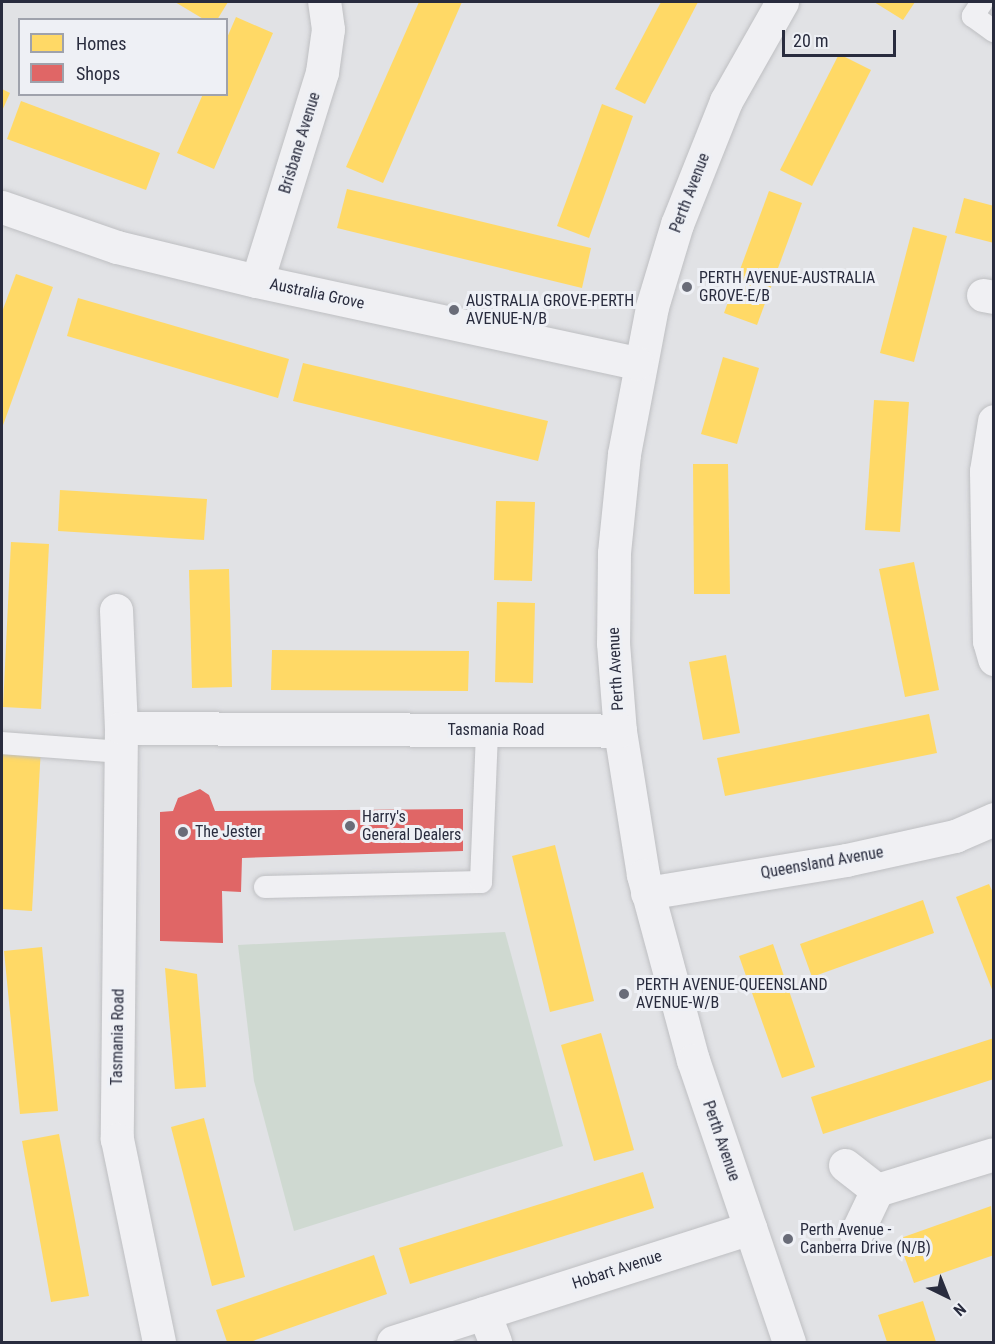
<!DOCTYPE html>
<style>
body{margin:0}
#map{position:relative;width:995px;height:1344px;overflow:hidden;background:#e1e2e5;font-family:"Roboto Condensed",sans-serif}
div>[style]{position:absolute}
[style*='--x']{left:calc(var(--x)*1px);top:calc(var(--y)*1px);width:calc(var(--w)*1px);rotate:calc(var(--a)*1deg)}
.green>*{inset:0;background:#cfd9d1}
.homes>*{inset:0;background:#ffd966}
.shops>*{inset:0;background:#e06666}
.roads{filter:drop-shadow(0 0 2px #bebfc2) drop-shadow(0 0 2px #bebfc2)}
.lane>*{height:22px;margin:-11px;padding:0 11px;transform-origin:11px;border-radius:11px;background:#f0f0f3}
.street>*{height:33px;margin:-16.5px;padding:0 16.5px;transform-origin:16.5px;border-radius:16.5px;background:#f0f0f3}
.dots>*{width:16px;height:16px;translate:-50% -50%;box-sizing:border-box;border:3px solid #eef0f5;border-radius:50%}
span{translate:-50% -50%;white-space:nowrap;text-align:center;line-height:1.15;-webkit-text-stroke:6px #eef0f5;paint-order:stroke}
.street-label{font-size:16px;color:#292c3e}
.poi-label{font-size:16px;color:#292c3e}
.left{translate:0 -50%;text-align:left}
.frame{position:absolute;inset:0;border:3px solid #292c3e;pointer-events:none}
.legend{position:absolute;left:18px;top:18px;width:210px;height:78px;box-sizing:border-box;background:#eef0f5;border:2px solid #9fa2ac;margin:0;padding:8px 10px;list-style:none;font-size:18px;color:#292c3e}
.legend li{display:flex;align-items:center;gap:12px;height:30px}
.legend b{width:30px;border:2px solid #9fa2ac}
.north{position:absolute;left:917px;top:1266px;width:60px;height:60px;-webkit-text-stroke:4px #eef0f5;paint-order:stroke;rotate:137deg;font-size:16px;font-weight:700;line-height:24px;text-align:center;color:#292c3e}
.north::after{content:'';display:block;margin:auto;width:21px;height:27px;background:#292c3e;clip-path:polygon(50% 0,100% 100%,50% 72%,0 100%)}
.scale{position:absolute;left:782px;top:30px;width:114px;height:27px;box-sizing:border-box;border:3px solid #292c3e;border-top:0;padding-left:8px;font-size:18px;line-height:21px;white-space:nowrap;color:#292c3e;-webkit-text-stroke:4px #eef0f5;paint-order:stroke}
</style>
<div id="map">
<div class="green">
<i style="clip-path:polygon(505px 932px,563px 1146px,294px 1231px,254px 1081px,238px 945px)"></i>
</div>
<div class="homes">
<i style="clip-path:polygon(175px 2px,228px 2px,217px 20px,205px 20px)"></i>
<i style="clip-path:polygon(419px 2px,462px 2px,383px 183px,346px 167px)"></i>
<i style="clip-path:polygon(661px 2px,698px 2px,645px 104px,615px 89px)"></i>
<i style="clip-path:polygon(874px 2px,915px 2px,903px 20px)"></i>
<i style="clip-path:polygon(236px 17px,273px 33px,214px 169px,177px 153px,203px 94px,226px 94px,226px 40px)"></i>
<i style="clip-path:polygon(839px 54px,871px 70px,812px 186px,780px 170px)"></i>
<i style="clip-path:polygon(2px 89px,10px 93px,2px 111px)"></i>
<i style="clip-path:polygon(21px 101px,160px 153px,146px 190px,7px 139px)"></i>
<i style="clip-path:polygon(602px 104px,633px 116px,589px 238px,557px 226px)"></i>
<i style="clip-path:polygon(347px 189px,591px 248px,582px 288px,337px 228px)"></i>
<i style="clip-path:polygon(769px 191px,802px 203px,757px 325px,724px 313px)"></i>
<i style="clip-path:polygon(964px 198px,994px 206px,994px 243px,955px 233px)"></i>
<i style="clip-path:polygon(913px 227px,947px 236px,914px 362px,880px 353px)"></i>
<i style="clip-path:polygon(16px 274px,53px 287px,2px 428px,2px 312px)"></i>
<i style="clip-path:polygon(78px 298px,289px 359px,278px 398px,67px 336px)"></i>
<i style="clip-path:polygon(723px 357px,759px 368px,737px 444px,701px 434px)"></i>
<i style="clip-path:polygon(303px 363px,548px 421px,538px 461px,293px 401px)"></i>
<i style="clip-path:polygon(874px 400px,909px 402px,900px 532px,865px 530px)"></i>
<i style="clip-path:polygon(693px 464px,728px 464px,730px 594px,694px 594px)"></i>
<i style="clip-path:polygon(60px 490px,207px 499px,204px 540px,58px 531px)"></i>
<i style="clip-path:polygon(496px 501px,535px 502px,532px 581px,494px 580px)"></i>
<i style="clip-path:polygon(11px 542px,49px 544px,41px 709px,3px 707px)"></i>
<i style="clip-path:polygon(914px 562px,939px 690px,905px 697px,879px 569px)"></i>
<i style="clip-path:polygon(229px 569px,232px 687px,192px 688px,189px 570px)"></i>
<i style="clip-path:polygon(497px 602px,535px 603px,533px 683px,495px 682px)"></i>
<i style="clip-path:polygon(272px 650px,469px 651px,468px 691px,271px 690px)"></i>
<i style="clip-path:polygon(726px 655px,740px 733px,703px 740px,689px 662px)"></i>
<i style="clip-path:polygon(929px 714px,937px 753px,725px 796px,717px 758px)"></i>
<i style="clip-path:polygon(3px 745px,41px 747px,32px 911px,2px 909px)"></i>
<i style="clip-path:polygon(555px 845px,594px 1001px,550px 1012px,512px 856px)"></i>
<i style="clip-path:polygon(989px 884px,994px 895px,993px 992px,956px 897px)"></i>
<i style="clip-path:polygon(923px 900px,934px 933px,812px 977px,800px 944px)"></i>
<i style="clip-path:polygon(773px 944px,815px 1067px,782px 1078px,739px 956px)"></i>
<i style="clip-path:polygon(42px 947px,58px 1111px,20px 1114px,4px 951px)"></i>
<i style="clip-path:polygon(165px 968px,197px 974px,206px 1087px,175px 1089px)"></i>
<i style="clip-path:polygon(601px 1033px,634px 1150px,594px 1161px,561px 1045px)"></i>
<i style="clip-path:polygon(994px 1038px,994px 1079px,823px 1134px,811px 1097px)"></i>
<i style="clip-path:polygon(204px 1118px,245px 1277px,212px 1286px,171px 1127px)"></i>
<i style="clip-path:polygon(59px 1134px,89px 1296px,51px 1302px,22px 1141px)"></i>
<i style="clip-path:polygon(643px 1172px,654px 1208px,410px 1284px,399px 1248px)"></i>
<i style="clip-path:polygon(991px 1206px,994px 1255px,914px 1283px,898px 1239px)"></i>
<i style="clip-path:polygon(374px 1255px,387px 1294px,250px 1342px,227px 1342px,216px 1310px)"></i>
<i style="clip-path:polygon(923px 1301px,936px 1342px,887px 1342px,878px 1315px)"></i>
</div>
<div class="shops">
<i style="clip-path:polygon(200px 789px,209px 795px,215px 811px,463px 809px,463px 851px,242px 858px,241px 892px,222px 891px,223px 943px,160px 941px,160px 812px,173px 811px,178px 798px)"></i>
</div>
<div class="roads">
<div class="lane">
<i style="--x:982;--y:2;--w:17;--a:123"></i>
<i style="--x:973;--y:16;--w:26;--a:36"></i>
<i style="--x:2;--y:743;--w:119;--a:4.3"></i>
<i style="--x:265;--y:887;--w:216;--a:-1.3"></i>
<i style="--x:481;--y:882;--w:152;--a:-87.7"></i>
</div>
<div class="street">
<i style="--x:782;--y:2;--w:114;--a:119.5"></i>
<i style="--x:726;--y:101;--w:132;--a:111.7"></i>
<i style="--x:677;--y:224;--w:87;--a:106.8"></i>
<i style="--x:652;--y:307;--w:150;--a:100.8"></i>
<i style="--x:624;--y:454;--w:100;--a:95.8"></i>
<i style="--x:614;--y:553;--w:90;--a:90.6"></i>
<i style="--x:613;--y:643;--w:88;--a:85.5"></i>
<i style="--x:620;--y:731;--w:146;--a:80.9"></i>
<i style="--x:643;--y:875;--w:192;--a:74.9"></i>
<i style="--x:693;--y:1060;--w:298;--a:71.2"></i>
<i style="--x:2;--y:207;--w:122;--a:19.2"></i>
<i style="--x:117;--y:247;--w:144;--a:13.7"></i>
<i style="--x:257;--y:281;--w:389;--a:12.2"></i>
<i style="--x:257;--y:281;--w:219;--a:-72.7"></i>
<i style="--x:322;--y:72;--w:43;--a:-82.1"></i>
<i style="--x:328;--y:29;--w:27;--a:-98"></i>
<i style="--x:983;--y:295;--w:11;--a:10"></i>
<i style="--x:994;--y:421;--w:51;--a:99.1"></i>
<i style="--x:986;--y:471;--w:170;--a:89"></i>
<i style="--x:989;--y:641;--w:19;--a:74"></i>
<i style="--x:116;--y:610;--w:118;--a:87.6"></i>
<i style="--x:121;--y:728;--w:411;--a:90.6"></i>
<i style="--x:117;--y:1139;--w:207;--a:78.3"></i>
<i style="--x:121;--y:728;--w:499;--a:0.3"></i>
<i style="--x:647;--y:893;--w:202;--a:-9.4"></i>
<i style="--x:846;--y:860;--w:112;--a:-12.4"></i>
<i style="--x:955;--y:836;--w:43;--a:-23.6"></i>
<i style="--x:845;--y:1165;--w:41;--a:38"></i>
<i style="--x:877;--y:1190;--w:49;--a:115.5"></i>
<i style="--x:877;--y:1190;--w:122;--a:-17.1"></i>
<i style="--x:484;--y:1313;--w:31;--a:69"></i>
<i style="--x:393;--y:1342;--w:375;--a:-17.7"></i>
</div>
</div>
<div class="dots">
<i style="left:687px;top:287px;background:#696c78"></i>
<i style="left:454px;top:310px;background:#696c78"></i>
<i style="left:350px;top:826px;background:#696c78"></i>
<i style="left:183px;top:832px;background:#696c78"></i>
<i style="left:624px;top:994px;background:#696c78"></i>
<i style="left:788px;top:1239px;background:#696c78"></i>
</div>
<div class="street-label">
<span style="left:300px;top:143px;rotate:-73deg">Brisbane Avenue</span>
<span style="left:690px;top:193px;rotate:-69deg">Perth Avenue</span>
<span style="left:317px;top:294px;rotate:12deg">Australia Grove</span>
<span style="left:616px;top:669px;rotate:-93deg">Perth Avenue</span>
<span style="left:496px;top:730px">Tasmania Road</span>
<span style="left:822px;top:863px;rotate:-10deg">Queensland Avenue</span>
<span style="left:118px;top:1037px;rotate:-89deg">Tasmania Road</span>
<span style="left:721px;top:1141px;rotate:71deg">Perth Avenue</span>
<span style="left:617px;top:1270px;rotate:-18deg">Hobart Avenue</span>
</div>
<div class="poi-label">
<span class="left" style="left:699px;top:287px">PERTH AVENUE-AUSTRALIA<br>GROVE-E/B</span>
<span class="left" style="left:466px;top:310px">AUSTRALIA GROVE-PERTH<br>AVENUE-N/B</span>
<span class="left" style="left:362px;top:826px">Harry's<br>General Dealers</span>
<span class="left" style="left:195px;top:832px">The Jester</span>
<span class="left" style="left:636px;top:994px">PERTH AVENUE-QUEENSLAND<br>AVENUE-W/B</span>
<span class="left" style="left:800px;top:1239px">Perth Avenue -<br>Canberra Drive (N/B)</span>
</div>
<div class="frame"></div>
<ul class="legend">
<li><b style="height:16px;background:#ffd966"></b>Homes</li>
<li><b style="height:16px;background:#e06666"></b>Shops</li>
</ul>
<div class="north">N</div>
<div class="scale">20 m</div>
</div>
